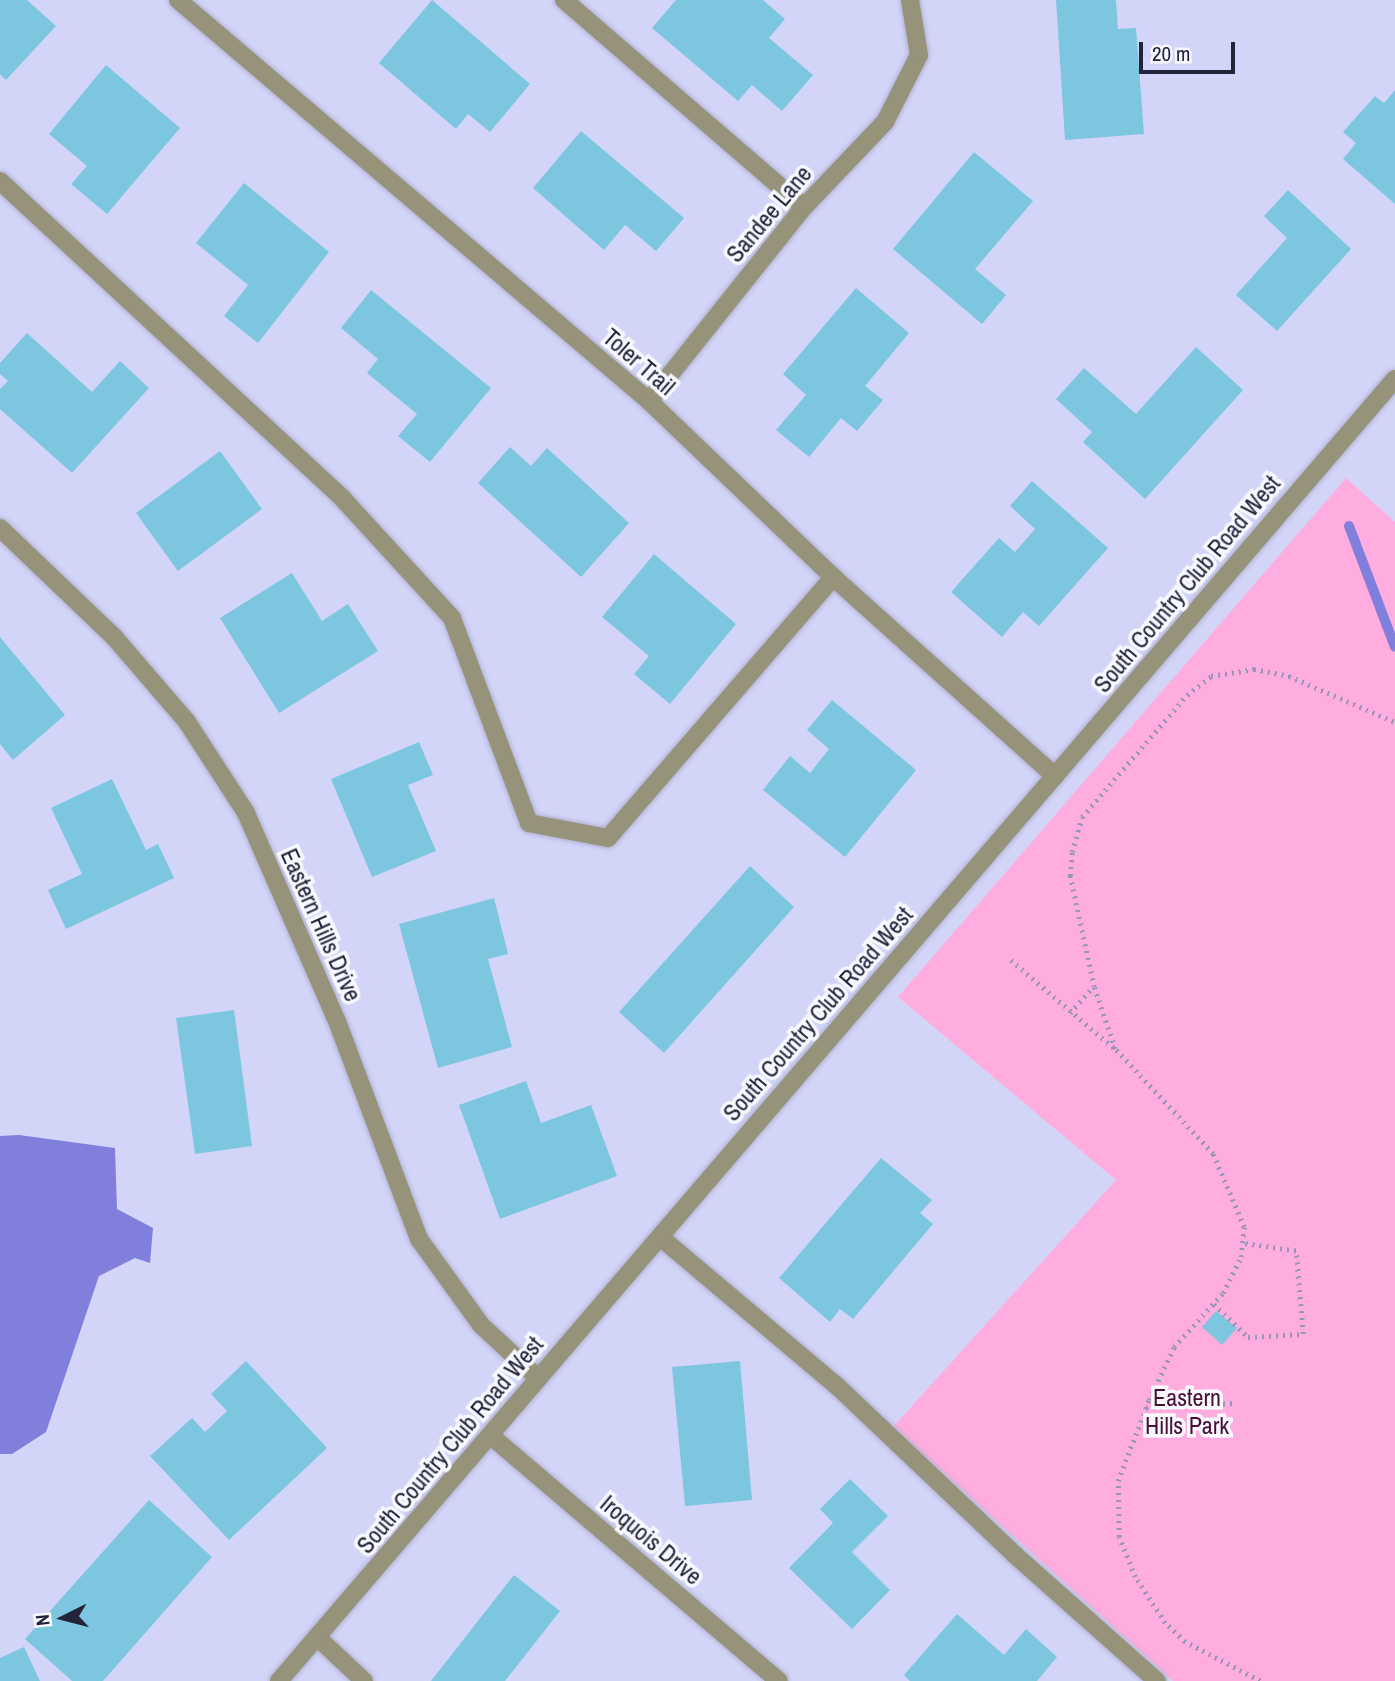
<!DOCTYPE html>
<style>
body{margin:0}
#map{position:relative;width:1395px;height:1681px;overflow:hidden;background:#d3d5f8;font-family:"Archivo Narrow",sans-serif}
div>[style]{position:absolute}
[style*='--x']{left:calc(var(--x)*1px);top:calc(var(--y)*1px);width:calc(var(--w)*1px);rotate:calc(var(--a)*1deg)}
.green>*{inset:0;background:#feadde}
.water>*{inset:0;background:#817fdc}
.stream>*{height:10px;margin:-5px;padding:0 5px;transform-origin:5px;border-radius:5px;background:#817fdc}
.building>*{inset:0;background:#7dc6e0}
.path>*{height:4.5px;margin-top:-2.25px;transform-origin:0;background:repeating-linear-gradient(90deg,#9697b6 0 2px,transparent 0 7px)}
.roads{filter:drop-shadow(0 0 2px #b0b2d2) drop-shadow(0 0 2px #b0b2d2)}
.minor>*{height:18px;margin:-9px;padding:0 9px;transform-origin:9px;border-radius:9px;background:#96937a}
span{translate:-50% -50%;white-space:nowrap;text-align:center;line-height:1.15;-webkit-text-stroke:7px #f8f9ff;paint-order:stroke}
.street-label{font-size:24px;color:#23243a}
.park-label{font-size:24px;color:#490f37}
.north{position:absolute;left:28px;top:1583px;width:70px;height:70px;-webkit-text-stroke:5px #f8f9ff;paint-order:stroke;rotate:264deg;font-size:19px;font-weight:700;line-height:28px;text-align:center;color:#23243a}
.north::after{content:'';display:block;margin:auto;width:24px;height:32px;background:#23243a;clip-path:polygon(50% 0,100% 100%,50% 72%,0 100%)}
.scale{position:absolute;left:1139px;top:42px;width:96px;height:32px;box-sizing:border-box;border:4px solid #23243a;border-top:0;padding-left:9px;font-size:21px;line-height:24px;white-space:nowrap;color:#23243a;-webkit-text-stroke:5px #f8f9ff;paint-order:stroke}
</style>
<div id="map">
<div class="green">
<i style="clip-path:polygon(1346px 478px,1395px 522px,1395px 1681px,1173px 1681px,893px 1427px,1116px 1180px,898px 997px)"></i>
</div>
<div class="water">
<i style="clip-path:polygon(19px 1135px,115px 1148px,117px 1209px,153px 1228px,150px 1263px,135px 1258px,99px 1276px,46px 1432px,12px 1454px,0 1454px,0 1136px)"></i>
</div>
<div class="stream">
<i style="--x:1349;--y:526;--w:129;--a:69.2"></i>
</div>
<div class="building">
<i style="clip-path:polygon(0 0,27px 0,56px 26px,6px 80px,0 74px)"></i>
<i style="clip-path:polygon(432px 0,530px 84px,490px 132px,468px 114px,456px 129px,379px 63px)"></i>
<i style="clip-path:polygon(676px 0,763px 0,785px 19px,769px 38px,813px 75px,782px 111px,752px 85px,738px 101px,652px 28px)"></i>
<i style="clip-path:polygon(1056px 0,1116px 0,1118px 29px,1136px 28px,1144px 134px,1065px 140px)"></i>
<i style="clip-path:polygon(106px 65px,180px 128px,107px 214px,71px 184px,87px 166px,49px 134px)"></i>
<i style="clip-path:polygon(1395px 90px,1395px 204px,1343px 159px,1356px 143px,1343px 132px,1375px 96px,1384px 103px)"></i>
<i style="clip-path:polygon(581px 131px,684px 218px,656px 251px,625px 225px,604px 250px,533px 188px)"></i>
<i style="clip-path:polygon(974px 152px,1033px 201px,975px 269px,1006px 295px,982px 324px,893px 249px)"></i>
<i style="clip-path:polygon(244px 183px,329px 252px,258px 343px,224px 316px,248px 285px,196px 243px)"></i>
<i style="clip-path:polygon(1288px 190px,1351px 249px,1277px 331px,1236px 295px,1287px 238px,1264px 216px)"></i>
<i style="clip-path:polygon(856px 288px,909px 333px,865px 386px,883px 400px,857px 431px,841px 418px,809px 457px,776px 430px,806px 395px,783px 374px)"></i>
<i style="clip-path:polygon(371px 290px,491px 388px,430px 462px,398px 436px,417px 414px,367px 373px,378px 359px,341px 328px)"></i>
<i style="clip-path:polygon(27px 333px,92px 392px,120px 361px,149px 388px,72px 473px,0 409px,0 389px,8px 381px,0 374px,0 363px)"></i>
<i style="clip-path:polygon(1196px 347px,1243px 390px,1145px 499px,1083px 442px,1092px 432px,1056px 399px,1084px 368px,1136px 414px)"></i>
<i style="clip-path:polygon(510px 447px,531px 466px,547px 448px,629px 523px,581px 577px,478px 483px)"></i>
<i style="clip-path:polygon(220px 451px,262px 509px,178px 571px,136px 513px)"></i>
<i style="clip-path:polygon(1032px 481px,1108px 548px,1039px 626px,1023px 612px,1002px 637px,951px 592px,999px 538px,1015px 552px,1035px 529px,1010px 506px)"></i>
<i style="clip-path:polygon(654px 554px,736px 624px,670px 704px,634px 674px,649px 656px,602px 617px)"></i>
<i style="clip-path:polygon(292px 573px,322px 621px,348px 604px,378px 651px,279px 713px,220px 618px)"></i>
<i style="clip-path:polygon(0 637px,65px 715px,13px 760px,0 744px)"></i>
<i style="clip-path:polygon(832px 700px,916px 770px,845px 857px,763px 790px,790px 756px,810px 773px,829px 749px,807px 730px)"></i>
<i style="clip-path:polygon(419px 742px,433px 775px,408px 785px,436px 851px,372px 877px,331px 779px)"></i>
<i style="clip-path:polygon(112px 779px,146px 850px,158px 844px,174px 878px,66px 929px,48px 890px,82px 874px,51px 808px)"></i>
<i style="clip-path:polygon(750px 866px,794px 907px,664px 1053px,619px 1012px)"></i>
<i style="clip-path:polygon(494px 898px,508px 954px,488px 959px,512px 1047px,438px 1068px,399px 924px)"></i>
<i style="clip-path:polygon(234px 1010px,252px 1146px,195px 1154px,176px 1018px)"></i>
<i style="clip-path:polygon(526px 1081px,541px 1123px,591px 1105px,617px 1176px,500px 1219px,459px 1105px)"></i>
<i style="clip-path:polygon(881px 1158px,932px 1200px,920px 1213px,933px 1224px,853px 1319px,840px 1309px,830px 1322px,779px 1278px)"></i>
<i style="clip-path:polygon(1216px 1311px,1237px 1328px,1222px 1345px,1202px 1327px)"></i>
<i style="clip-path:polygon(246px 1361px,327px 1448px,229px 1540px,150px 1456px,192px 1418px,205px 1432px,227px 1411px,211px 1394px)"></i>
<i style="clip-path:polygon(740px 1361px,752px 1500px,685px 1506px,672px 1367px)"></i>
<i style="clip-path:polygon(850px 1479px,888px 1516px,852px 1552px,890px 1590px,852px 1629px,789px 1568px,833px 1523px,820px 1509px)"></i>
<i style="clip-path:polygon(149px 1500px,212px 1557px,103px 1681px,72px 1681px,25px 1639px)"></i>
<i style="clip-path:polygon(514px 1575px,560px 1611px,505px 1681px,431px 1681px)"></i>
<i style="clip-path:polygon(957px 1614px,1004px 1655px,1026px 1629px,1057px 1657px,1037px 1681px,910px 1681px,904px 1675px)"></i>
<i style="clip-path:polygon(24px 1647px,40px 1681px,0 1681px,0 1658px)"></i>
</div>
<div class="path">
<i style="--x:1011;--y:960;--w:135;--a:40.5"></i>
<i style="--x:1070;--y:1013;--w:35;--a:-49"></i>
<i style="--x:1214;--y:1304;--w:47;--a:44.1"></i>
<i style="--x:1248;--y:1337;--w:55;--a:-3.1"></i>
<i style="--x:1303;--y:1334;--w:83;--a:-94.8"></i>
<i style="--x:1296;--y:1251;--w:55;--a:-171.6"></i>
<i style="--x:1146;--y:1408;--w:88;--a:-3.3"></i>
<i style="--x:1260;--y:1681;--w:85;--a:-152.5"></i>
<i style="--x:1185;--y:1642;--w:28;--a:-136"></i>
<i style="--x:1165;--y:1623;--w:55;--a:-123.1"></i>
<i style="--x:1135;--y:1577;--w:43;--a:-111.8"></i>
<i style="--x:1119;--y:1537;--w:56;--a:-91"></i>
<i style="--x:1118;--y:1481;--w:87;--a:-69.1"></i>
<i style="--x:1149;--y:1400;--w:59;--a:-64.7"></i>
<i style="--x:1174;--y:1347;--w:73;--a:-47.8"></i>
<i style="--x:1223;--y:1293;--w:40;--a:-63.4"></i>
<i style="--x:1241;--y:1257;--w:30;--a:-84"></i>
<i style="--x:1244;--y:1227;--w:79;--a:-113"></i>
<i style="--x:1213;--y:1154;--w:144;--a:-133"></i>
<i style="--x:1115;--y:1049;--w:65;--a:-108.7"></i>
<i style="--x:1094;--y:987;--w:114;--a:-102.2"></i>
<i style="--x:1070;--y:876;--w:24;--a:-85"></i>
<i style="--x:1072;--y:852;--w:36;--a:-74"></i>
<i style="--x:1082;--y:817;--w:161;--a:-49.3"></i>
<i style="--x:1187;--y:695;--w:31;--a:-38"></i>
<i style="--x:1211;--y:676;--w:44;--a:-9.2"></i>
<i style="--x:1254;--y:669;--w:36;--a:11"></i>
<i style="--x:1289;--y:676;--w:116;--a:23.5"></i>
</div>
<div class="roads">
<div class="minor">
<i style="--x:178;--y:0;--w:619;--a:40.41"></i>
<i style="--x:649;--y:401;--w:255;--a:43.7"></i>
<i style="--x:833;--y:577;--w:298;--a:41.9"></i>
<i style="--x:564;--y:0;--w:317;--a:40.8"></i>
<i style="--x:0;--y:181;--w:468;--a:42.8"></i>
<i style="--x:343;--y:499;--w:161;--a:47.5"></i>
<i style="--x:452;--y:618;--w:219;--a:69.4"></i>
<i style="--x:529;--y:823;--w:80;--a:10.8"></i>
<i style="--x:608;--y:838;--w:345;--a:-49.2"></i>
<i style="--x:649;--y:401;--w:248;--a:-51.4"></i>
<i style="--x:804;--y:207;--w:117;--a:-46.4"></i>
<i style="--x:885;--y:122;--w:75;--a:-63.1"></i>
<i style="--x:919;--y:55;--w:56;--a:-99.3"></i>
<i style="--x:0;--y:528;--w:158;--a:43.7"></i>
<i style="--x:114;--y:637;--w:112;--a:49.3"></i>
<i style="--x:187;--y:722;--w:108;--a:57"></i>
<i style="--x:246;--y:813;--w:227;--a:66.4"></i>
<i style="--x:337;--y:1021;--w:233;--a:69.4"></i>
<i style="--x:419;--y:1239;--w:106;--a:54.2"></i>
<i style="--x:481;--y:1325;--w:78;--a:42.9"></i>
<i style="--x:660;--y:1237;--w:231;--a:40.1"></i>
<i style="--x:837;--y:1386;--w:245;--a:43.5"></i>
<i style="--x:1015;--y:1555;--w:190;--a:41.6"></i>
<i style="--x:491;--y:1436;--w:378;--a:40.4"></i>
<i style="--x:318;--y:1638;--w:63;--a:43.1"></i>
<i style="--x:279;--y:1681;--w:1715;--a:-49.4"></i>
</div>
</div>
<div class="street-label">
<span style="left:769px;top:214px;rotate:-50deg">Sandee Lane</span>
<span style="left:639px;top:362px;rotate:41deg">Toler Trail</span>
<span style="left:1187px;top:584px;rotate:-50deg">South Country Club Road West</span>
<span style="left:321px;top:925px;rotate:66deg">Eastern Hills Drive</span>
<span style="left:818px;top:1014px;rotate:-49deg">South Country Club Road West</span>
<span style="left:450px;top:1445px;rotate:-50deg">South Country Club Road West</span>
<span style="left:651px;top:1540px;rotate:40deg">Iroquois Drive</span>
</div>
<div class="park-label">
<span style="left:1187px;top:1412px">Eastern<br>Hills Park</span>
</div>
<div class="north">N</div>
<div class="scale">20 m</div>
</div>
